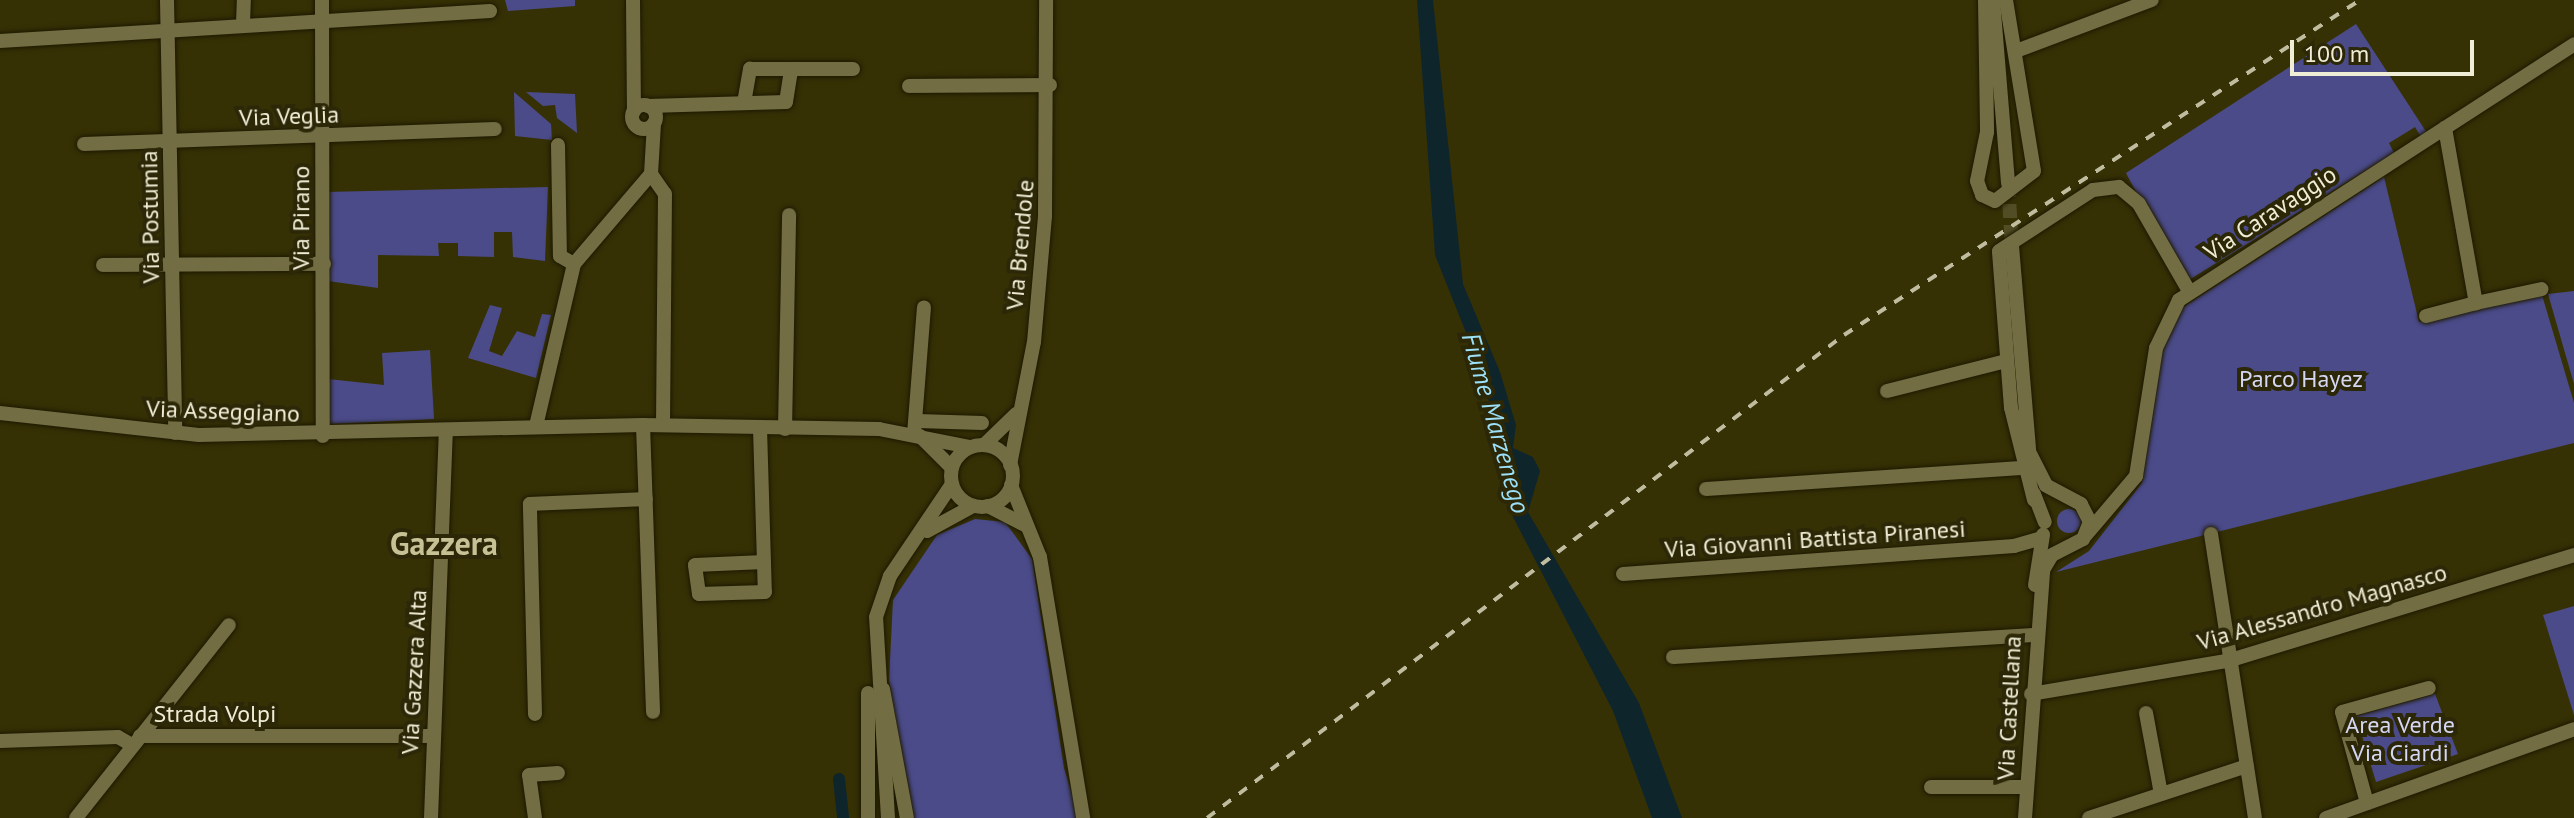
<!DOCTYPE html>
<style>
body{margin:0}
#map{position:relative;width:2574px;height:818px;overflow:hidden;background:#363105;font-family:"PT Sans",sans-serif}
div>[style]{position:absolute}
[style*='--x']{left:calc(var(--x)*1px);top:calc(var(--y)*1px);width:calc(var(--w)*1px);rotate:calc(var(--a)*1deg)}
.green>*{inset:0;background:#4b4b8a}
.round{border-radius:50%}
.water>*{inset:0;background:#0f252c}
.canal>*{height:12px;margin:-6px;padding:0 6px;transform-origin:6px;border-radius:6px;background:#0f252c}
.minor-tunnel>*{height:14px;margin-top:-7px;transform-origin:0;background:repeating-linear-gradient(90deg,#524d24 0 14px,transparent 0 21px)}
.roads{filter:drop-shadow(0 0 2px #1d1900) drop-shadow(0 0 2px #1d1900)}
.minor>*{height:14px;margin:-7px;padding:0 7px;transform-origin:7px;border-radius:7px;background:#736d43}
.minor>.ring{margin:-7px;padding:0;box-sizing:content-box;background:none;border:14px solid #736d43;border-radius:50%}
.rail>*{height:4px;margin-top:-2px;transform-origin:0;background:repeating-linear-gradient(90deg,#bfbc9f 0 10px,transparent 0 20px)}
span{translate:-50% -50%;white-space:nowrap;text-align:center;line-height:1.15;-webkit-text-stroke:8px #2b2707;paint-order:stroke}
.street-label{font-size:24px;color:#f0edd6}
.park-label{font-size:24px;color:#d6d8f3}
.water-label{font-size:26px;color:#9cdff6;font-style:italic}
.district-label{font-size:32px;color:#c7c295;font-weight:700}
.scale{position:absolute;left:2290px;top:40px;width:184px;height:36px;box-sizing:border-box;border:4px solid #f0edd6;border-top:0;padding-left:10px;font-size:24px;line-height:28px;white-space:nowrap;color:#f0edd6;-webkit-text-stroke:6px #2b2707;paint-order:stroke}
</style>
<div id="map">
<div class="green">
<i style="clip-path:polygon(505px 0,575px 0,575px 6px,508px 11px)"></i>
<i style="clip-path:polygon(2356px 24px,2427px 133px,2421px 137px,2415px 127px,2389px 143px,2394px 153px,2184px 283px,2126px 173px)"></i>
<i style="clip-path:polygon(514px 92px,551px 124px,552px 140px,515px 136px)"></i>
<i style="clip-path:polygon(526px 92px,575px 94px,577px 133px,557px 118px,555px 105px,543px 106px)"></i>
<i style="clip-path:polygon(2384px 177px,2419px 322px,2542px 295px,2574px 403px,2574px 443px,2056px 572px,2089px 551px,2142px 483px,2162px 346px,2179px 310px)"></i>
<i style="clip-path:polygon(548px 187px,545px 261px,513px 257px,512px 232px,494px 232px,494px 257px,458px 256px,458px 243px,438px 243px,439px 256px,378px 255px,378px 288px,328px 281px,326px 192px)"></i>
<i style="clip-path:polygon(2574px 291px,2574px 384px,2548px 294px)"></i>
<i style="clip-path:polygon(490px 305px,502px 308px,489px 351px,502px 356px,517px 331px,535px 337px,542px 314px,551px 315px,536px 378px,468px 358px)"></i>
<i style="clip-path:polygon(430px 350px,434px 419px,330px 424px,328px 379px,384px 385px,382px 353px)"></i>
<i class="round" style="left:2057px;top:509px;width:24px;height:24px"></i>
<i style="clip-path:polygon(975px 519px,1005px 522px,1032px 559px,1064px 768px,1079px 818px,912px 818px,889px 680px,893px 600px,937px 535px)"></i>
<i style="clip-path:polygon(2574px 606px,2574px 715px,2543px 615px)"></i>
<i style="clip-path:polygon(2435px 694px,2458px 754px,2376px 782px,2356px 716px)"></i>
</div>
<div class="water">
<i style="clip-path:polygon(1417px 0,1433px 0,1463px 284px,1500px 372px,1516px 425px,1513px 448px,1533px 457px,1540px 471px,1528px 512px,1639px 703px,1682px 818px,1652px 818px,1613px 711px,1513px 517px,1484px 378px,1435px 255px)"></i>
</div>
<div class="canal">
<i style="--x:839;--y:779;--w:39;--a:84"></i>
</div>
<div class="minor-tunnel">
<i style="--x:2008;--y:183;--w:63;--a:86.4"></i>
</div>
<div class="roads">
<div class="minor">
<i style="--x:167;--y:0;--w:433;--a:88.9"></i>
<i style="--x:322;--y:0;--w:436;--a:89.9"></i>
<i style="--x:633;--y:0;--w:111;--a:89.5"></i>
<i style="--x:1985;--y:0;--w:132;--a:89.1"></i>
<i style="--x:1987;--y:132;--w:50;--a:101.5"></i>
<i style="--x:1977;--y:181;--w:15;--a:70"></i>
<i style="--x:1982;--y:195;--w:14;--a:25"></i>
<i style="--x:1995;--y:201;--w:49;--a:-37.6"></i>
<i style="--x:2034;--y:171;--w:173;--a:-99.3"></i>
<i style="--x:1993;--y:0;--w:184;--a:85.3"></i>
<i style="--x:243;--y:24;--w:24;--a:-88"></i>
<i style="--x:0;--y:41;--w:491;--a:-3.5"></i>
<i style="--x:2016;--y:51;--w:145;--a:-20.6"></i>
<i style="--x:909;--y:86;--w:141;--a:-0.4"></i>
<i style="--x:744;--y:103;--w:35;--a:-80"></i>
<i style="--x:750;--y:69;--w:103;--a:0"></i>
<i class="ring" style="left:632px;top:105px;width:10px;height:10px"></i>
<i style="--x:648;--y:106;--w:138;--a:-1.7"></i>
<i style="--x:786;--y:102;--w:33;--a:-81"></i>
<i style="--x:2445;--y:128;--w:178;--a:80"></i>
<i style="--x:2476;--y:303;--w:67;--a:-12"></i>
<i style="--x:84;--y:144;--w:411;--a:-2.1"></i>
<i style="--x:558;--y:145;--w:111;--a:89"></i>
<i style="--x:560;--y:256;--w:16;--a:30"></i>
<i style="--x:651;--y:174;--w:24;--a:55"></i>
<i style="--x:665;--y:194;--w:231;--a:90.5"></i>
<i style="--x:2012;--y:246;--w:216;--a:85.2"></i>
<i style="--x:103;--y:265;--w:221;--a:-0.3"></i>
<i style="--x:2426;--y:316;--w:52;--a:-14.6"></i>
<i style="--x:1887;--y:391;--w:123;--a:-14.1"></i>
<i style="--x:0;--y:413;--w:200;--a:6.3"></i>
<i style="--x:199;--y:435;--w:444;--a:-1.3"></i>
<i style="--x:643;--y:425;--w:236;--a:1"></i>
<i style="--x:879;--y:429;--w:93;--a:11.2"></i>
<i style="--x:918;--y:421;--w:64;--a:1.8"></i>
<i style="--x:643;--y:425;--w:287;--a:88"></i>
<i style="--x:536;--y:426;--w:166;--a:-76.8"></i>
<i style="--x:574;--y:264;--w:118;--a:-49.5"></i>
<i style="--x:651;--y:174;--w:51;--a:-86.6"></i>
<i style="--x:760;--y:428;--w:164;--a:88.3"></i>
<i style="--x:765;--y:592;--w:66;--a:178.3"></i>
<i style="--x:699;--y:594;--w:29;--a:-98"></i>
<i style="--x:695;--y:565;--w:69;--a:-2.5"></i>
<i style="--x:785;--y:429;--w:214;--a:-88.9"></i>
<i style="--x:914;--y:434;--w:127;--a:-85.5"></i>
<i style="--x:920;--y:436;--w:45;--a:45"></i>
<i style="--x:984;--y:445;--w:45;--a:-44.1"></i>
<i class="ring" style="left:951px;top:445px;width:48px;height:48px"></i>
<i style="--x:1010;--y:465;--w:125;--a:-79"></i>
<i style="--x:1034;--y:342;--w:126;--a:-85"></i>
<i style="--x:1045;--y:216;--w:216;--a:-89.7"></i>
<i style="--x:1011;--y:485;--w:78;--a:68.1"></i>
<i style="--x:1040;--y:557;--w:265;--a:80.6"></i>
<i style="--x:1706;--y:489;--w:316;--a:-3.8"></i>
<i style="--x:2034;--y:494;--w:30;--a:69"></i>
<i style="--x:2034;--y:500;--w:95;--a:-104"></i>
<i style="--x:2011;--y:408;--w:157;--a:-94.4"></i>
<i style="--x:1999;--y:251;--w:112;--a:-33"></i>
<i style="--x:2093;--y:190;--w:26;--a:-7"></i>
<i style="--x:2119;--y:187;--w:26;--a:40"></i>
<i style="--x:2139;--y:204;--w:100;--a:60.1"></i>
<i style="--x:988;--y:506;--w:42;--a:27.2"></i>
<i style="--x:927;--y:531;--w:52;--a:-28.5"></i>
<i style="--x:2211;--y:534;--w:287;--a:81.2"></i>
<i style="--x:2085;--y:536;--w:79;--a:-49.6"></i>
<i style="--x:2136;--y:476;--w:130;--a:-81.1"></i>
<i style="--x:2156;--y:348;--w:53;--a:-64.4"></i>
<i style="--x:2179;--y:300;--w:471;--a:-32.9"></i>
<i style="--x:1623;--y:574;--w:392;--a:-4.1"></i>
<i style="--x:2014;--y:546;--w:29;--a:-16"></i>
<i style="--x:2035;--y:585;--w:51;--a:-80.9"></i>
<i style="--x:1673;--y:657;--w:362;--a:-3.5"></i>
<i style="--x:883;--y:689;--w:131;--a:79.5"></i>
<i style="--x:2031;--y:694;--w:203;--a:-9.6"></i>
<i style="--x:2231;--y:660;--w:359;--a:-17"></i>
<i style="--x:2146;--y:713;--w:82;--a:79.5"></i>
<i style="--x:535;--y:714;--w:210;--a:-91.4"></i>
<i style="--x:530;--y:504;--w:116;--a:-2.5"></i>
<i style="--x:140;--y:736;--w:293;--a:0"></i>
<i style="--x:0;--y:741;--w:118;--a:-1.9"></i>
<i style="--x:118;--y:737;--w:16;--a:30"></i>
<i style="--x:1931;--y:787;--w:95;--a:0"></i>
<i style="--x:2367;--y:803;--w:94;--a:-105.4"></i>
<i style="--x:2342;--y:712;--w:90;--a:-15.4"></i>
<i style="--x:76;--y:818;--w:246;--a:-51.6"></i>
<i style="--x:431;--y:818;--w:385;--a:-87.8"></i>
<i style="--x:535;--y:818;--w:43;--a:-97.9"></i>
<i style="--x:529;--y:775;--w:29;--a:-4"></i>
<i style="--x:868;--y:818;--w:125;--a:-90"></i>
<i style="--x:888;--y:818;--w:201;--a:-93.4"></i>
<i style="--x:876;--y:617;--w:43;--a:-71.1"></i>
<i style="--x:890;--y:576;--w:111;--a:-56"></i>
<i style="--x:2025;--y:818;--w:249;--a:-85.8"></i>
<i style="--x:2043;--y:570;--w:17;--a:-59"></i>
<i style="--x:2052;--y:555;--w:35;--a:-27"></i>
<i style="--x:2083;--y:539;--w:18;--a:-68"></i>
<i style="--x:2090;--y:522;--w:20;--a:-117"></i>
<i style="--x:2081;--y:504;--w:40;--a:-152"></i>
<i style="--x:2046;--y:485;--w:34;--a:-117"></i>
<i style="--x:2089;--y:818;--w:166;--a:-18.2"></i>
<i style="--x:2326;--y:818;--w:263;--a:-19.7"></i>
</div>
</div>
<div class="rail">
<i style="--x:1207;--y:818;--w:799;--a:-37.17"></i>
<i style="--x:1844;--y:335;--w:615;--a:-32.99"></i>
</div>
<div class="street-label">
<span style="left:289px;top:116px;rotate:-2deg">Via Veglia</span>
<span style="left:2270px;top:213px;rotate:-33deg">Via Caravaggio</span>
<span style="left:150px;top:217px;rotate:-91deg">Via Postumia</span>
<span style="left:301px;top:218px;rotate:-90deg">Via Pirano</span>
<span style="left:1020px;top:245px;rotate:-85deg">Via Brendole</span>
<span style="left:223px;top:411px;rotate:2deg">Via Asseggiano</span>
<span style="left:1815px;top:539px;rotate:-4deg">Via Giovanni Battista Piranesi</span>
<span style="left:2322px;top:607px;rotate:-16deg">Via Alessandro Magnasco</span>
<span style="left:414px;top:672px;rotate:-87deg">Via Gazzera Alta</span>
<span style="left:2009px;top:708px;rotate:-87deg">Via Castellana</span>
<span style="left:215px;top:714px">Strada Volpi</span>
</div>
<div class="park-label">
<span style="left:2301px;top:379px">Parco Hayez</span>
<span style="left:2400px;top:739px">Area Verde<br>Via Ciardi</span>
</div>
<div class="water-label">
<span style="left:1496px;top:423px;rotate:74deg">Fiume Marzenego</span>
</div>
<div class="district-label">
<span style="left:444px;top:543px">Gazzera</span>
</div>
<div class="scale">100 m</div>
</div>
